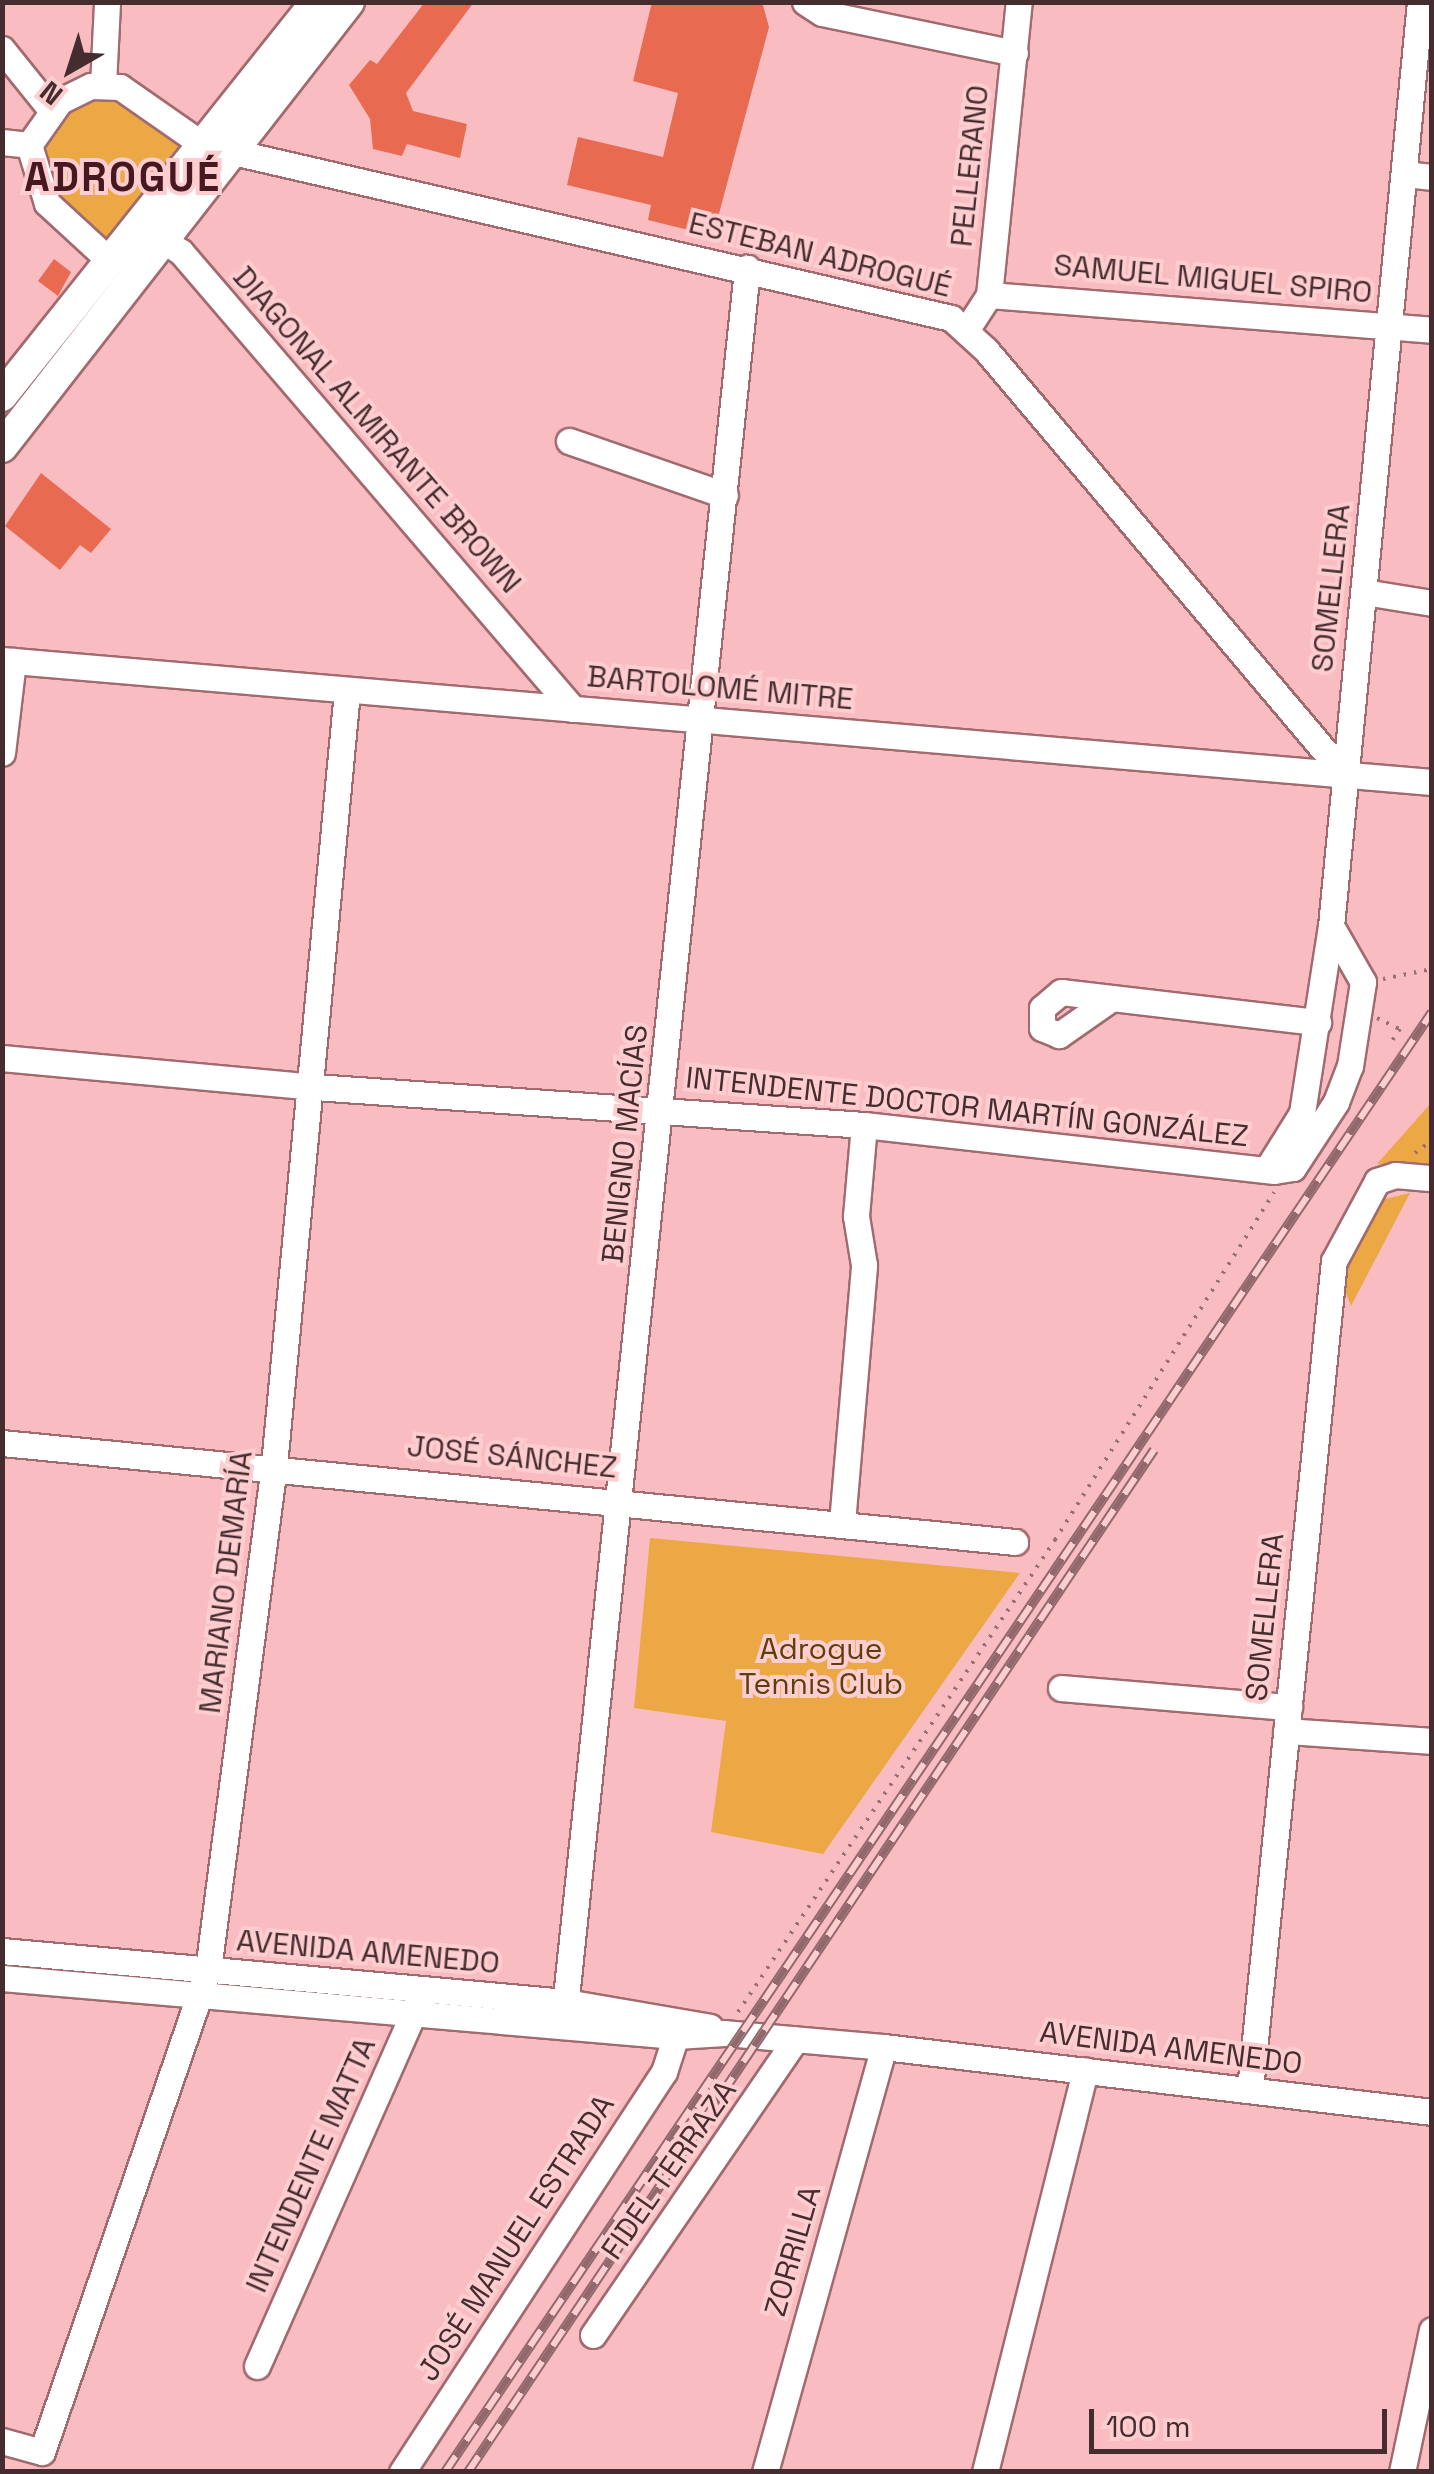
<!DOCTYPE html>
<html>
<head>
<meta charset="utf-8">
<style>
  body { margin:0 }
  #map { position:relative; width:1434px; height:2474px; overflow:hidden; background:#f9bcc1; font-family:"Space Grotesk",sans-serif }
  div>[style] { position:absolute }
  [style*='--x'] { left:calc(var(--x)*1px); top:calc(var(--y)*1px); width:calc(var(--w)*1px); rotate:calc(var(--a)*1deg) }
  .green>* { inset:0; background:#eba845 }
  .building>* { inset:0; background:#e86b51 }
  .path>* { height:4px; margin-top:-2px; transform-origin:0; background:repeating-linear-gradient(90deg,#986f72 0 2.5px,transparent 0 10.5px) }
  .roads { filter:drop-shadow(2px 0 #a16a6f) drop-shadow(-2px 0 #a16a6f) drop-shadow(0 2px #a16a6f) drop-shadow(0 -2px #a16a6f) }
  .minor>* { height:25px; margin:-12.5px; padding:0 12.5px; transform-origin:12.5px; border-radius:12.5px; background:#fff }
  .major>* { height:30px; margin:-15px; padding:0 15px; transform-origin:15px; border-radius:15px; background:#fff }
  .rail>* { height:10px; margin-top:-5px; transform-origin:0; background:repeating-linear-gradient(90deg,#fecdd0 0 19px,#91696c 0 38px); box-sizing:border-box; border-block:2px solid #91696c }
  span { translate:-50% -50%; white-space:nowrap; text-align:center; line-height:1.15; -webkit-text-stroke:8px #fecdd0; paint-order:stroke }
  .street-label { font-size:30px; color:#452d2f }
  .park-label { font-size:30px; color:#5e3f0c }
  .district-label { font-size:40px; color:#46181f; font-weight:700; letter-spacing:2.5px }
  .frame { position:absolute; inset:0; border:5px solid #452d2f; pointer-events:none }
  .north { position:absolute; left:20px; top:20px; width:100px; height:100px; -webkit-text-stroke:8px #fecdd0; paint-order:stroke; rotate:219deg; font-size:28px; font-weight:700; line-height:40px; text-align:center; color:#452d2f }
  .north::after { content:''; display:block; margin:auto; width:35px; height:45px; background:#452d2f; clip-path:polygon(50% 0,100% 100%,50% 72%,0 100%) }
  .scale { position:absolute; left:1089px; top:2409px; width:298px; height:45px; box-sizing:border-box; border:5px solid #452d2f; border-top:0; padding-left:12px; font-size:30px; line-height:35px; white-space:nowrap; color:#452d2f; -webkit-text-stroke:8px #fecdd0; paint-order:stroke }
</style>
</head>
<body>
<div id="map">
  <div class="green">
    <div style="clip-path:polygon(85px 94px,128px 95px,191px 147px,112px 244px,78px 221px,48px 184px,41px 154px,56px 114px)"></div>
    <div style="clip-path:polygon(1431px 1103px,1431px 1166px,1377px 1164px)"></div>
    <div style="clip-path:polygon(1410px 1193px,1351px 1306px,1341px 1280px,1347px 1256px,1381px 1200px)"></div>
    <div style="clip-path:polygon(650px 1538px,1020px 1573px,823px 1854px,711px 1832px,726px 1721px,634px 1708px)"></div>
  </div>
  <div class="building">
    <div style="clip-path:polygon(425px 2px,474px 2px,406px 93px,413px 111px,467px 124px,460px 158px,407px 144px,402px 156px,373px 149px,370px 119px,349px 85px,370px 60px,377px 64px)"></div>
    <div style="clip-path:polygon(652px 2px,762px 2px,769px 27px,713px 236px,648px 220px,651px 205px,567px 185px,578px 137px,663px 157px,678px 93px,633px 81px)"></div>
    <div style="clip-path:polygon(54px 259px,71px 272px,58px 296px,38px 281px)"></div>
    <div style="clip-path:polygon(41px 473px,111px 529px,91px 553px,80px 545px,60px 570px,5px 526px)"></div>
  </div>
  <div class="path">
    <div style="--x:1383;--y:979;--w:50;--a:-11.5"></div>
    <div style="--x:1377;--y:1018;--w:25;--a:26"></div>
    <div style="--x:1400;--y:1029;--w:14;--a:124"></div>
    <div style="--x:1415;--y:1153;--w:21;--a:-37"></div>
    <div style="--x:738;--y:2012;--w:569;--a:-56.11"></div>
    <div style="--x:1055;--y:1540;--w:411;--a:-57.8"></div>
  </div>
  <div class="roads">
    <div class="minor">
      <div style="--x:805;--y:2;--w:20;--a:33"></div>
      <div style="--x:822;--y:13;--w:197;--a:11.7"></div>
      <div style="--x:2;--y:49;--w:78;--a:51.2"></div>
      <div style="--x:103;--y:85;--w:83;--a:-87.2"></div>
      <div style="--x:2;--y:142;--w:27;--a:6"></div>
      <div style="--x:1404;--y:174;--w:28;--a:6"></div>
      <div style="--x:989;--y:295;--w:444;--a:4.5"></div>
      <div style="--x:967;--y:329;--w:40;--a:-57.1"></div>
      <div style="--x:989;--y:295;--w:295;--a:-84.2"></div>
      <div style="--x:569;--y:441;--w:165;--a:19.1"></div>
      <div style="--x:1364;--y:592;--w:69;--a:9.2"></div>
      <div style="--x:2;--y:660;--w:1435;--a:4.88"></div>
      <div style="--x:573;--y:709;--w:602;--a:-130.62"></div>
      <div style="--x:181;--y:252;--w:17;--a:-147"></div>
      <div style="--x:167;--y:243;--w:60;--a:162.5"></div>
      <div style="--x:110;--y:261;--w:86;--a:-137.4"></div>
      <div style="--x:47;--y:203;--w:61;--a:-107.2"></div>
      <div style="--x:29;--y:145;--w:54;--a:-54.8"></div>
      <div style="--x:60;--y:101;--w:34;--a:-26"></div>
      <div style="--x:91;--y:86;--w:29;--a:2"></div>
      <div style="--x:120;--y:87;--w:101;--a:34.9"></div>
      <div style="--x:203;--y:145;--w:768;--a:13.02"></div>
      <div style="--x:951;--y:318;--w:47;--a:42.4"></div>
      <div style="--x:986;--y:350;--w:555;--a:49.82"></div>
      <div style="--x:2;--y:753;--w:93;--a:-83.2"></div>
      <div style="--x:1112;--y:998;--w:65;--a:145.1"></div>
      <div style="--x:1059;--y:1035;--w:18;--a:-158"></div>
      <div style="--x:1042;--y:1028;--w:20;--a:-90"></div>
      <div style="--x:1042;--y:1008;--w:25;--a:-40"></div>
      <div style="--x:1061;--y:992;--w:259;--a:6.7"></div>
      <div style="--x:2;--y:1058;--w:313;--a:5.3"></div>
      <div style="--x:314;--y:1087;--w:551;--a:3.95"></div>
      <div style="--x:864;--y:1125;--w:413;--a:6.4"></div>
      <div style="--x:1274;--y:1171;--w:19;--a:-9"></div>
      <div style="--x:1293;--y:1168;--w:79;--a:-56.9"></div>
      <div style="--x:1336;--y:1102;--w:39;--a:-69"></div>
      <div style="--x:1350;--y:1066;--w:85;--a:-81.2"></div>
      <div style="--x:1363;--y:982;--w:64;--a:-119.7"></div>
      <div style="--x:1267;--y:1169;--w:66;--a:-58"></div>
      <div style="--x:1302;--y:1113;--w:189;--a:-81.2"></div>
      <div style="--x:1331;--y:926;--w:928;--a:-84.5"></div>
      <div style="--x:2;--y:1443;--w:1018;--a:5.58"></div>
      <div style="--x:842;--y:1523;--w:259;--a:-85.1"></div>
      <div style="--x:864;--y:1265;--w:50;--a:-99.3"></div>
      <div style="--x:856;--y:1216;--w:91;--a:-85"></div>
      <div style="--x:1061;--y:1688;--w:229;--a:4.8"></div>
      <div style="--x:1286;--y:1731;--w:146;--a:3.9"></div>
      <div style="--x:2;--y:1951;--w:566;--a:5.17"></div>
      <div style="--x:566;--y:2002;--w:146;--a:9.8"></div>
      <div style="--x:2;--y:1978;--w:676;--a:4.92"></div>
      <div style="--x:676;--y:2036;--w:48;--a:-3.6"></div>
      <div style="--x:724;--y:2033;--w:161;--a:5"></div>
      <div style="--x:884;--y:2047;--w:552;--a:6.76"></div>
      <div style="--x:563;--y:2026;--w:1768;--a:-84.02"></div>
      <div style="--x:1250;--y:2089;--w:832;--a:-84.21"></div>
      <div style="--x:1334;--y:1261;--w:91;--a:-61.7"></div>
      <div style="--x:1377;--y:1181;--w:19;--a:-18"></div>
      <div style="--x:1395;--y:1175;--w:37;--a:5"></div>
      <div style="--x:593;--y:2335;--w:358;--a:-55.6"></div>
      <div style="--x:257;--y:2366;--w:402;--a:-66.1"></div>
      <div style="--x:2;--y:2441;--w:41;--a:15.4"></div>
      <div style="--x:42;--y:2452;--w:510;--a:-71"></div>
      <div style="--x:208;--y:1970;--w:509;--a:-82.55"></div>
      <div style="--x:274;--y:1465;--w:776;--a:-84.61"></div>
      <div style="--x:402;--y:2472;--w:478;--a:-56.8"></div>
      <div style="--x:664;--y:2072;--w:38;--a:-72"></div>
      <div style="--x:765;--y:2472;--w:441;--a:-74.4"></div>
      <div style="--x:985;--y:2472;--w:414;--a:-76"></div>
      <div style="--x:1402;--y:2472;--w:145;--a:-78.1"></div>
    </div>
    <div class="major">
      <div style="--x:2;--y:396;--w:504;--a:-51.45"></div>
      <div style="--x:2;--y:447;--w:564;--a:-52.05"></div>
    </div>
  </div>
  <div class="rail">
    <div style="--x:445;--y:2472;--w:1762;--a:-55.94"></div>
    <div style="--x:468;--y:2472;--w:1231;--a:-56.13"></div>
  </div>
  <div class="street-label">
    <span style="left:970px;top:166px;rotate:-84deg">PELLERANO</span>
    <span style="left:820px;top:255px;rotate:14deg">ESTEBAN ADROGUÉ</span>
    <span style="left:1213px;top:279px;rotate:5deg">SAMUEL MIGUEL SPIRO</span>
    <span style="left:377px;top:430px;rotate:49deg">DIAGONAL ALMIRANTE BROWN</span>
    <span style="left:1331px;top:588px;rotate:-84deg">SOMELLERA</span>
    <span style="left:720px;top:688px;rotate:5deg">BARTOLOMÉ MITRE</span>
    <span style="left:967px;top:1107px;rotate:6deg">INTENDENTE DOCTOR MARTÍN GONZÁLEZ</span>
    <span style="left:625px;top:1144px;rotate:-84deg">BENIGNO MACÍAS</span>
    <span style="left:512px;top:1457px;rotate:6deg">JOSÉ SÁNCHEZ</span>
    <span style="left:226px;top:1582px;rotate:-83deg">MARIANO DEMARÍA</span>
    <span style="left:1265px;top:1617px;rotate:-84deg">SOMELLERA</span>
    <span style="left:368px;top:1952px;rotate:5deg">AVENIDA AMENEDO</span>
    <span style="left:1171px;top:2048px;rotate:7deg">AVENIDA AMENEDO</span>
    <span style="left:311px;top:2165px;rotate:-66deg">INTENDENTE MATTA</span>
    <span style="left:669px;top:2170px;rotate:-55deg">FIDEL TERRAZA</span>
    <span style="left:516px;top:2238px;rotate:-57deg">JOSÉ MANUEL ESTRADA</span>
    <span style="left:793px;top:2251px;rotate:-74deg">ZORRILLA</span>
  </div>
  <div class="park-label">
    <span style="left:821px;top:1666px">Adrogue<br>Tennis Club</span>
  </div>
  <div class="district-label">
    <span style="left:123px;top:178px">ADROGUÉ</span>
  </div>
  <div class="frame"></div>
  <div class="north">N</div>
  <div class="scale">100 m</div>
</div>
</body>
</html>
